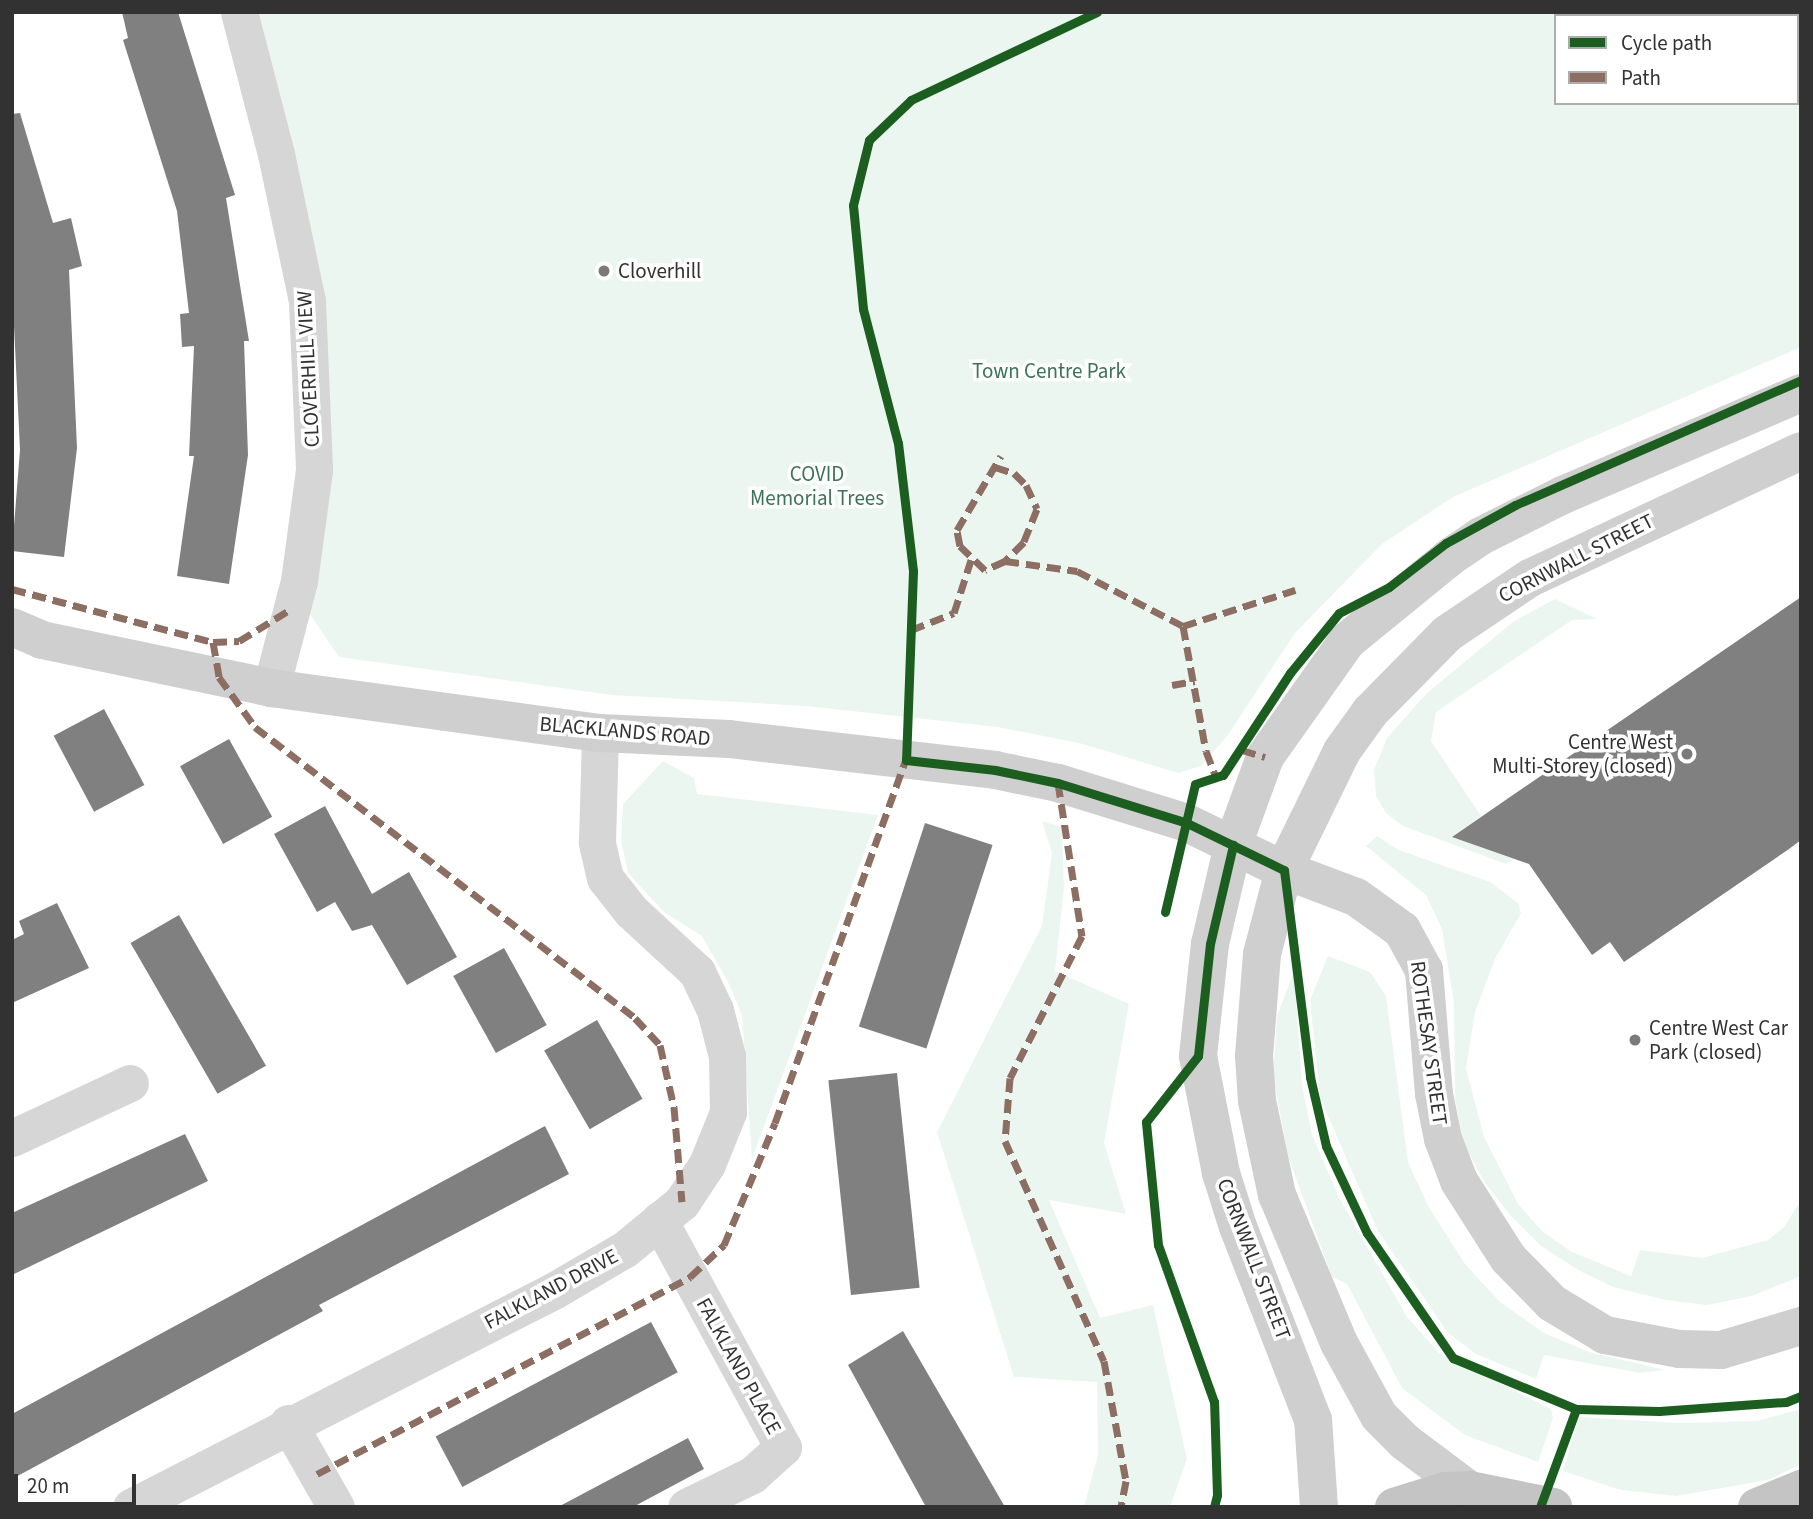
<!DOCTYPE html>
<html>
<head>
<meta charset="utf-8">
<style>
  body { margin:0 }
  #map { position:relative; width:1813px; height:1519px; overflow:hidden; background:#fff; font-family:"Source Sans 3",sans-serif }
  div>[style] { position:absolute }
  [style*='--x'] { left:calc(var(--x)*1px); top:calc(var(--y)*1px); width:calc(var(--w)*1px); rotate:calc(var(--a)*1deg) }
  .green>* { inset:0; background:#ecf6f1 }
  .building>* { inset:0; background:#808080; transform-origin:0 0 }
  .street>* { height:37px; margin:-18.5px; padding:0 18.5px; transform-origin:18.5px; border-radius:18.5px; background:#d6d6d6 }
  .secondary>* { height:38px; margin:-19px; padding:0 19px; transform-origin:19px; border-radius:19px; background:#cfcfcf }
  .highway>* { height:38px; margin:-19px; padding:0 19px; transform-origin:19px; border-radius:19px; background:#c4c4c4 }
  .quiet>* { height:7px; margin-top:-3.5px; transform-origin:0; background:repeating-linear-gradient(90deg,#8d6e63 0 14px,transparent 0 21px) }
  .cycleway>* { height:9px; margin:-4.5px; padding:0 4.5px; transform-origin:4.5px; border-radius:4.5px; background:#1b5e20 }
  .dots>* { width:19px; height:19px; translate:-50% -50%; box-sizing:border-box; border:4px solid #fff; border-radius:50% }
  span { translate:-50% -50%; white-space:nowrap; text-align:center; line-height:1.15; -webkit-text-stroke:7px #fff; paint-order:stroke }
  .poi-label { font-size:21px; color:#323232 }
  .left { translate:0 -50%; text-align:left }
  .right { translate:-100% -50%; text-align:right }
  .street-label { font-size:21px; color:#323232 }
  .park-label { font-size:21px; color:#3b735b }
  .frame { position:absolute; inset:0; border:14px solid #323232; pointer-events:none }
  .legend { position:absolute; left:1554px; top:14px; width:245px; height:91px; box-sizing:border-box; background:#fff; border:2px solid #adadad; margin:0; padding:9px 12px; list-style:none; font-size:21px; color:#323232 }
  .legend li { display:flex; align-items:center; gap:14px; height:35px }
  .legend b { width:35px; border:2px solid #adadad }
  .scale { position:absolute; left:14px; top:1474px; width:122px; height:32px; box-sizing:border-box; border:4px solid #323232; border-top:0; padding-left:9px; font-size:21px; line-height:24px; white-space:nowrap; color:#323232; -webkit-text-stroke:5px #fff; paint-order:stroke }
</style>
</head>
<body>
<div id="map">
  <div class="green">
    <div style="clip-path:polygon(evenodd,254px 12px,1801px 12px,1801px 347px,1453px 497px,1382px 544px,1295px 633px,1228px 735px,1201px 766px,1178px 773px,1083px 744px,998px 727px,806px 706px,612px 695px,339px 657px,309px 613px,324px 476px,254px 12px,1556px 16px,1797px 16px,1797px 103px,1556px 103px,1556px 16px)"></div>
    <div style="clip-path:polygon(1555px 599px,1597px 619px,1572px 620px,1436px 712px,1431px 741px,1481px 816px,1452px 837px,1514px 859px,1506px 864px,1403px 826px,1386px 813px,1376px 796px,1374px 770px,1387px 738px,1426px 694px,1514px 621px)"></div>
    <div style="clip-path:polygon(663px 761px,694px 778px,697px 794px,878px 815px,752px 1159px,742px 1015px,728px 982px,702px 936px,664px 912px,628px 873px,621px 840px,623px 804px)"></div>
    <div style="clip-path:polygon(1042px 821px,1062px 827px,1064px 888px,1055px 971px,1129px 1004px,1104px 1143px,1126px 1214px,1049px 1200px,1100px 1318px,1153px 1305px,1187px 1459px,1170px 1507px,1084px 1507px,1098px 1455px,1097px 1382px,1014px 1377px,937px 1132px,1042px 926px,1052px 853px)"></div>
    <div style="clip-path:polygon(1377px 836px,1399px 850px,1490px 882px,1518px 903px,1521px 913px,1495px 959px,1475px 1012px,1466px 1068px,1484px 1137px,1518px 1204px,1543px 1232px,1572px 1252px,1631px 1276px,1640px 1250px,1702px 1258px,1768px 1240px,1784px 1227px,1801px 1200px,1801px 1276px,1752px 1296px,1707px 1305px,1666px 1300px,1613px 1287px,1580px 1271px,1541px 1246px,1510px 1215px,1485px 1183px,1463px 1142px,1455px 1098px,1454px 1003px,1442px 929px,1426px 895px,1366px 846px)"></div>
    <div style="clip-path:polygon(1328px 956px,1370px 972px,1386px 996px,1408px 1162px,1428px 1206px,1465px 1264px,1500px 1302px,1544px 1333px,1589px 1352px,1665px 1370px,1640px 1373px,1544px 1355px,1536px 1379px,1476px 1354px,1448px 1333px,1378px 1231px,1320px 1098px,1310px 1000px)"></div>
    <div style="clip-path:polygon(1294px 971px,1302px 1085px,1312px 1135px,1339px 1197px,1407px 1317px,1439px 1353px,1551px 1409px,1553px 1418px,1538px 1462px,1465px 1435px,1402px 1388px,1347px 1284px,1332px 1277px,1288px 1156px,1273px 1076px,1277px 1016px)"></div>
    <div style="clip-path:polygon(1801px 1409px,1801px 1464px,1768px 1480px,1676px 1496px,1621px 1490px,1563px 1471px,1579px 1417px,1680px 1423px,1757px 1421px)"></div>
  </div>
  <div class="building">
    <div style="clip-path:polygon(122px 12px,178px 12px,235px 195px,226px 198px,249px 341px,244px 341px,248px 455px,229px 584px,177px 576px,194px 456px,189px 456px,194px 346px,182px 347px,180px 314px,189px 313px,177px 211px,123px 40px,128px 38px)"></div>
    <div style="clip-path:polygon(20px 113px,53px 223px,71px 218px,82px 266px,69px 270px,77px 448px,64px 557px,12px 551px,20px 450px,12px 285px,12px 114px)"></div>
    <div style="clip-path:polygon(1801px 597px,1801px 840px,1789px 849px,1624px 962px,1610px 942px,1592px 955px,1529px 864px,1452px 837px)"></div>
    <div style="left:104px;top:709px;width:86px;height:57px;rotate:62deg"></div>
    <div style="left:229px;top:739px;width:89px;height:56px;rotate:61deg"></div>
    <div style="clip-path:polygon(325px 806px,372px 894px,409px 872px,457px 957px,407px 985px,372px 925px,352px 931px,335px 902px,317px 912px,274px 834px)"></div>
    <div style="left:925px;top:823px;width:71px;height:214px;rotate:18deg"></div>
    <div style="clip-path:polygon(57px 903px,89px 968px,12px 1003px,12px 940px,24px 934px,19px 921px)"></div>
    <div style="left:179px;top:915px;width:174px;height:56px;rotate:60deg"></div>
    <div style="left:504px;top:948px;width:88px;height:58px;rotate:61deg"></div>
    <div style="left:597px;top:1020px;width:91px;height:61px;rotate:60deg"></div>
    <div style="left:897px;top:1073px;width:216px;height:69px;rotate:84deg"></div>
    <div style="clip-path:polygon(545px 1126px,569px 1174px,319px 1305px,323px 1311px,12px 1479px,12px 1414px)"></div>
    <div style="clip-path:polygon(185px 1134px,208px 1181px,12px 1275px,12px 1213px)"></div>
    <div style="left:651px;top:1322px;width:57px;height:244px;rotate:62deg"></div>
    <div style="clip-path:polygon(903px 1331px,1005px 1507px,926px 1507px,848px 1365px)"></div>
    <div style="clip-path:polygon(688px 1438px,704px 1469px,633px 1507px,558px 1507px)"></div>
  </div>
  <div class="street">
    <div style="--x:239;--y:12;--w:147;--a:75.4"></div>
    <div style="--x:276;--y:154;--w:150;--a:78.1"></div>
    <div style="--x:307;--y:301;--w:169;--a:87.6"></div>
    <div style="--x:314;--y:470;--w:112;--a:97.7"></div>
    <div style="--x:299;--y:581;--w:111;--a:104.7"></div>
    <div style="--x:12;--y:1138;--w:130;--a:-25"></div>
    <div style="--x:659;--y:1220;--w:259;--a:61.4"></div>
    <div style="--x:783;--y:1447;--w:42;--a:137.9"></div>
    <div style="--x:752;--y:1475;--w:73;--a:154.1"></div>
    <div style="--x:288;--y:1423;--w:97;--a:60.3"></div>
    <div style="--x:131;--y:1507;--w:476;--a:-27.1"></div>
    <div style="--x:555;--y:1290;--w:81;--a:-30.4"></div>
    <div style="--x:625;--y:1249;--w:74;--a:-39.5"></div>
    <div style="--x:682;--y:1202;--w:45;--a:-56.7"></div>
    <div style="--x:707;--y:1164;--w:56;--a:-68"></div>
    <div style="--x:728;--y:1112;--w:56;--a:-91"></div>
    <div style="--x:727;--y:1056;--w:48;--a:-104.6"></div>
    <div style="--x:715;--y:1010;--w:42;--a:-115.3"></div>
    <div style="--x:697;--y:972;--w:90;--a:-137.3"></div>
    <div style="--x:631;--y:911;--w:42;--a:-128.2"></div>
    <div style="--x:605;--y:878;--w:37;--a:-103"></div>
    <div style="--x:597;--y:842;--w:109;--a:-88.4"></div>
  </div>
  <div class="secondary">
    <div style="--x:12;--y:627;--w:33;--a:23"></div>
    <div style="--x:42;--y:640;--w:234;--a:11.8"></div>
    <div style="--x:271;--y:688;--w:332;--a:7.8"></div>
    <div style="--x:600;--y:733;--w:129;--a:2.7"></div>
    <div style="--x:729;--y:739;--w:268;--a:6.6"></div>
    <div style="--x:995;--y:770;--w:64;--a:11.7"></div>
    <div style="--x:1058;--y:783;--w:135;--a:17.2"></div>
    <div style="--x:1187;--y:823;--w:108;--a:25.9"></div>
    <div style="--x:1284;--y:870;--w:77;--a:20.6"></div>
    <div style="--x:1356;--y:897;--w:57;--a:35.7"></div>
    <div style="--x:1402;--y:930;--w:46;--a:61.2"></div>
    <div style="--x:1424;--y:970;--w:124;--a:85.4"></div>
    <div style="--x:1434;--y:1094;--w:46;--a:78.7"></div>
    <div style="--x:1443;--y:1139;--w:45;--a:69.1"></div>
    <div style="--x:1459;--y:1181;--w:91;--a:57.5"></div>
    <div style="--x:1508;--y:1258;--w:63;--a:45.6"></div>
    <div style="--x:1552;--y:1303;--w:62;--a:31.1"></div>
    <div style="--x:1605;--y:1335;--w:75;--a:10.7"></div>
    <div style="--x:1679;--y:1349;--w:42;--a:1.4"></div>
    <div style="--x:1721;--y:1350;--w:84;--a:-16.7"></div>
    <div style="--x:1469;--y:1490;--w:80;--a:-143.1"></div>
    <div style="--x:1405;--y:1442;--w:37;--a:-135"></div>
    <div style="--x:1379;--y:1416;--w:83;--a:-118.7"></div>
    <div style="--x:1339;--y:1343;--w:160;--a:-112.7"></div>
    <div style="--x:1277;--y:1195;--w:96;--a:-102"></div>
    <div style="--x:1257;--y:1101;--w:45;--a:-93.8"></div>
    <div style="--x:1254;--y:1056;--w:102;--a:-85.5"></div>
    <div style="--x:1262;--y:954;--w:87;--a:-75.3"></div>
    <div style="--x:1284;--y:870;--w:132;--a:-64"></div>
    <div style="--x:1342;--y:751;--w:48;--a:-54.3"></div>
    <div style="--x:1370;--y:712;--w:111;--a:-45.4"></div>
    <div style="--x:1448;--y:633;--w:99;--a:-33.9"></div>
    <div style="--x:1530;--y:578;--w:299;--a:-25.1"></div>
    <div style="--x:1319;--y:1507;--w:87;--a:-93.9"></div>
    <div style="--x:1313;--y:1420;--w:207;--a:-111.2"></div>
    <div style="--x:1238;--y:1227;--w:57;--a:-107.5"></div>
    <div style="--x:1221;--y:1173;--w:119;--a:-101.1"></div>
    <div style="--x:1198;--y:1056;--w:113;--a:-83.9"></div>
    <div style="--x:1210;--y:944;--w:102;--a:-76.9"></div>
    <div style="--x:1233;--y:845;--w:94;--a:-70"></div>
    <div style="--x:1265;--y:757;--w:142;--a:-54.7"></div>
    <div style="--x:1347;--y:641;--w:133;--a:-39.2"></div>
    <div style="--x:1450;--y:557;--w:37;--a:-34"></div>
    <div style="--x:1481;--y:536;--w:92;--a:-26.6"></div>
    <div style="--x:1563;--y:495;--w:259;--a:-23.2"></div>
  </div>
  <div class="highway">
    <div style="--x:1394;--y:1507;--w:53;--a:-17.4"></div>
    <div style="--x:1445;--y:1491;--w:24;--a:-2"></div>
    <div style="--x:1469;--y:1490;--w:86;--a:11.4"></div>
    <div style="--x:1757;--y:1507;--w:48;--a:-22.2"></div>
  </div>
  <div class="quiet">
    <div style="--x:995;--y:467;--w:20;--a:18"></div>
    <div style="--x:1014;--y:473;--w:17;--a:45"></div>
    <div style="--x:1026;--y:485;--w:26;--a:65"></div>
    <div style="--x:1037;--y:509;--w:35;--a:112"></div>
    <div style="--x:1024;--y:542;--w:27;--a:135"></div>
    <div style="--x:1005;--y:561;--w:22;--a:156"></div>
    <div style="--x:985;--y:570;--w:35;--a:-136"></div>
    <div style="--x:960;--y:546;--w:16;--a:-101"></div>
    <div style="--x:957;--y:530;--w:86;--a:-59.3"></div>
    <div style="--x:1005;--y:561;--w:73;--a:7.9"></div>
    <div style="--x:1077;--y:571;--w:119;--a:27.4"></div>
    <div style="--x:1183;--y:626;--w:118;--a:-17.8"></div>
    <div style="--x:12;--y:589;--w:208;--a:14.8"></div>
    <div style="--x:213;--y:642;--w:36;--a:80"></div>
    <div style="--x:219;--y:677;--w:62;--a:54.2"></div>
    <div style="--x:255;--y:727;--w:479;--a:37.4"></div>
    <div style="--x:635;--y:1018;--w:37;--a:47"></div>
    <div style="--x:660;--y:1045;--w:64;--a:77.3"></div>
    <div style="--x:674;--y:1107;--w:95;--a:85.2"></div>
    <div style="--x:1183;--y:626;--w:127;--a:79.6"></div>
    <div style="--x:1206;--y:751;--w:28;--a:69"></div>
    <div style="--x:911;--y:630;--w:46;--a:-21.6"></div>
    <div style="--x:954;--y:613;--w:56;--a:-72.2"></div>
    <div style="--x:213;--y:642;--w:26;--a:-2"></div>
    <div style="--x:239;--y:641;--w:61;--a:-31.6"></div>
    <div style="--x:1172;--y:685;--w:23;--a:-10"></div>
    <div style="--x:1242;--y:750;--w:24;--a:17"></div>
    <div style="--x:1058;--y:783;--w:155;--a:81.1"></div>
    <div style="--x:1082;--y:936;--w:159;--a:116.9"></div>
    <div style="--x:1010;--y:1078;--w:63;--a:94.5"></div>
    <div style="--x:1005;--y:1141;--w:241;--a:65.8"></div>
    <div style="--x:1104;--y:1361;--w:122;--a:79.6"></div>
    <div style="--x:1126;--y:1481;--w:26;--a:101"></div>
    <div style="--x:317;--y:1474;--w:422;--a:-27.8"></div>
    <div style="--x:690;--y:1277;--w:47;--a:-43.3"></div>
    <div style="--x:724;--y:1245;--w:132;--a:-67.3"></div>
    <div style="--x:775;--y:1123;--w:386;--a:-70.2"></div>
  </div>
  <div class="cycleway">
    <div style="--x:1097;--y:12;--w:206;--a:154.7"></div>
    <div style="--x:911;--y:100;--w:58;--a:136.4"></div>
    <div style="--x:869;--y:140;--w:67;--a:103.8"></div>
    <div style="--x:853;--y:205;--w:104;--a:84.5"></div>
    <div style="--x:863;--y:309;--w:138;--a:75.4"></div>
    <div style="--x:898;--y:443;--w:129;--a:83.3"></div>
    <div style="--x:913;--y:571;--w:189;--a:92.1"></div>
    <div style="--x:906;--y:760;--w:90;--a:6.4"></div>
    <div style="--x:995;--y:770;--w:64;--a:11.7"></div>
    <div style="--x:1058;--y:783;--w:135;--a:17.2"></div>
    <div style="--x:1187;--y:823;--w:108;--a:25.9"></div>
    <div style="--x:1284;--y:870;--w:209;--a:82.8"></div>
    <div style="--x:1310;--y:1077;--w:71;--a:76.9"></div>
    <div style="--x:1326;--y:1146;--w:96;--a:64.8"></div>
    <div style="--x:1367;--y:1233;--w:152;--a:55.5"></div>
    <div style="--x:1453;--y:1358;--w:133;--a:22.5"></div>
    <div style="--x:1576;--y:1409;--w:83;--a:1.4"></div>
    <div style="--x:1659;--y:1411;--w:127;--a:-4.1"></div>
    <div style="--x:1786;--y:1402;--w:16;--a:-22"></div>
    <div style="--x:1165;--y:912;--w:131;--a:-76.8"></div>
    <div style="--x:1195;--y:784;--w:29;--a:-18"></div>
    <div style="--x:1223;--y:775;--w:122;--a:-56.7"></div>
    <div style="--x:1290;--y:673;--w:77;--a:-50.8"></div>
    <div style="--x:1339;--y:613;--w:56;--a:-27.5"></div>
    <div style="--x:1389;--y:587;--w:72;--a:-37.7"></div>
    <div style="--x:1446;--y:543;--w:79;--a:-28.8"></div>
    <div style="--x:1515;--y:505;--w:312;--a:-23.6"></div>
    <div style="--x:1214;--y:1507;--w:12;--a:-76"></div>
    <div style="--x:1217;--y:1495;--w:93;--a:-91.8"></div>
    <div style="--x:1214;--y:1402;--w:167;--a:-109.6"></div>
    <div style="--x:1158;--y:1245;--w:124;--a:-95.6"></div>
    <div style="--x:1146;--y:1122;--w:84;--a:-51.8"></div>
    <div style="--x:1198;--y:1056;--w:113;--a:-83.9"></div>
    <div style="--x:1210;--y:944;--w:102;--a:-76.9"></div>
    <div style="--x:1540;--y:1507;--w:104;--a:-69.8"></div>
  </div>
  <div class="dots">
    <div style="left:604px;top:271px;background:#7a7a7a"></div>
    <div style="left:1687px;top:754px;background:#7a7a7a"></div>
    <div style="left:1635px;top:1040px;background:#7a7a7a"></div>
  </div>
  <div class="poi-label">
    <span class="left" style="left:618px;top:271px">Cloverhill</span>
    <span class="right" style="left:1673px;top:754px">Centre West<br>Multi-Storey (closed)</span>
    <span class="left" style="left:1649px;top:1040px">Centre West Car<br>Park (closed)</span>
  </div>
  <div class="street-label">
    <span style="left:308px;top:369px;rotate:-93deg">CLOVERHILL VIEW</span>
    <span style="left:1576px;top:558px;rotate:-27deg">CORNWALL STREET</span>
    <span style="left:625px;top:731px;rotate:5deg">BLACKLANDS ROAD</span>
    <span style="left:1429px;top:1043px;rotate:82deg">ROTHESAY STREET</span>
    <span style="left:1254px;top:1259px;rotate:69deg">CORNWALL STREET</span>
    <span style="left:551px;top:1289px;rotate:-28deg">FALKLAND DRIVE</span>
    <span style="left:739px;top:1366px;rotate:61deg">FALKLAND PLACE</span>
  </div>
  <div class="park-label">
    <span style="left:1049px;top:371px">Town Centre Park</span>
    <span style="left:817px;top:486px">COVID<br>Memorial Trees</span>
  </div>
  <div class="frame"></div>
  <ul class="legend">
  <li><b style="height:9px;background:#1b5e20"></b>Cycle path</li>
  <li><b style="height:9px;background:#8d6e63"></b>Path</li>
  </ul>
  <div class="scale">20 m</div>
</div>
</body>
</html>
